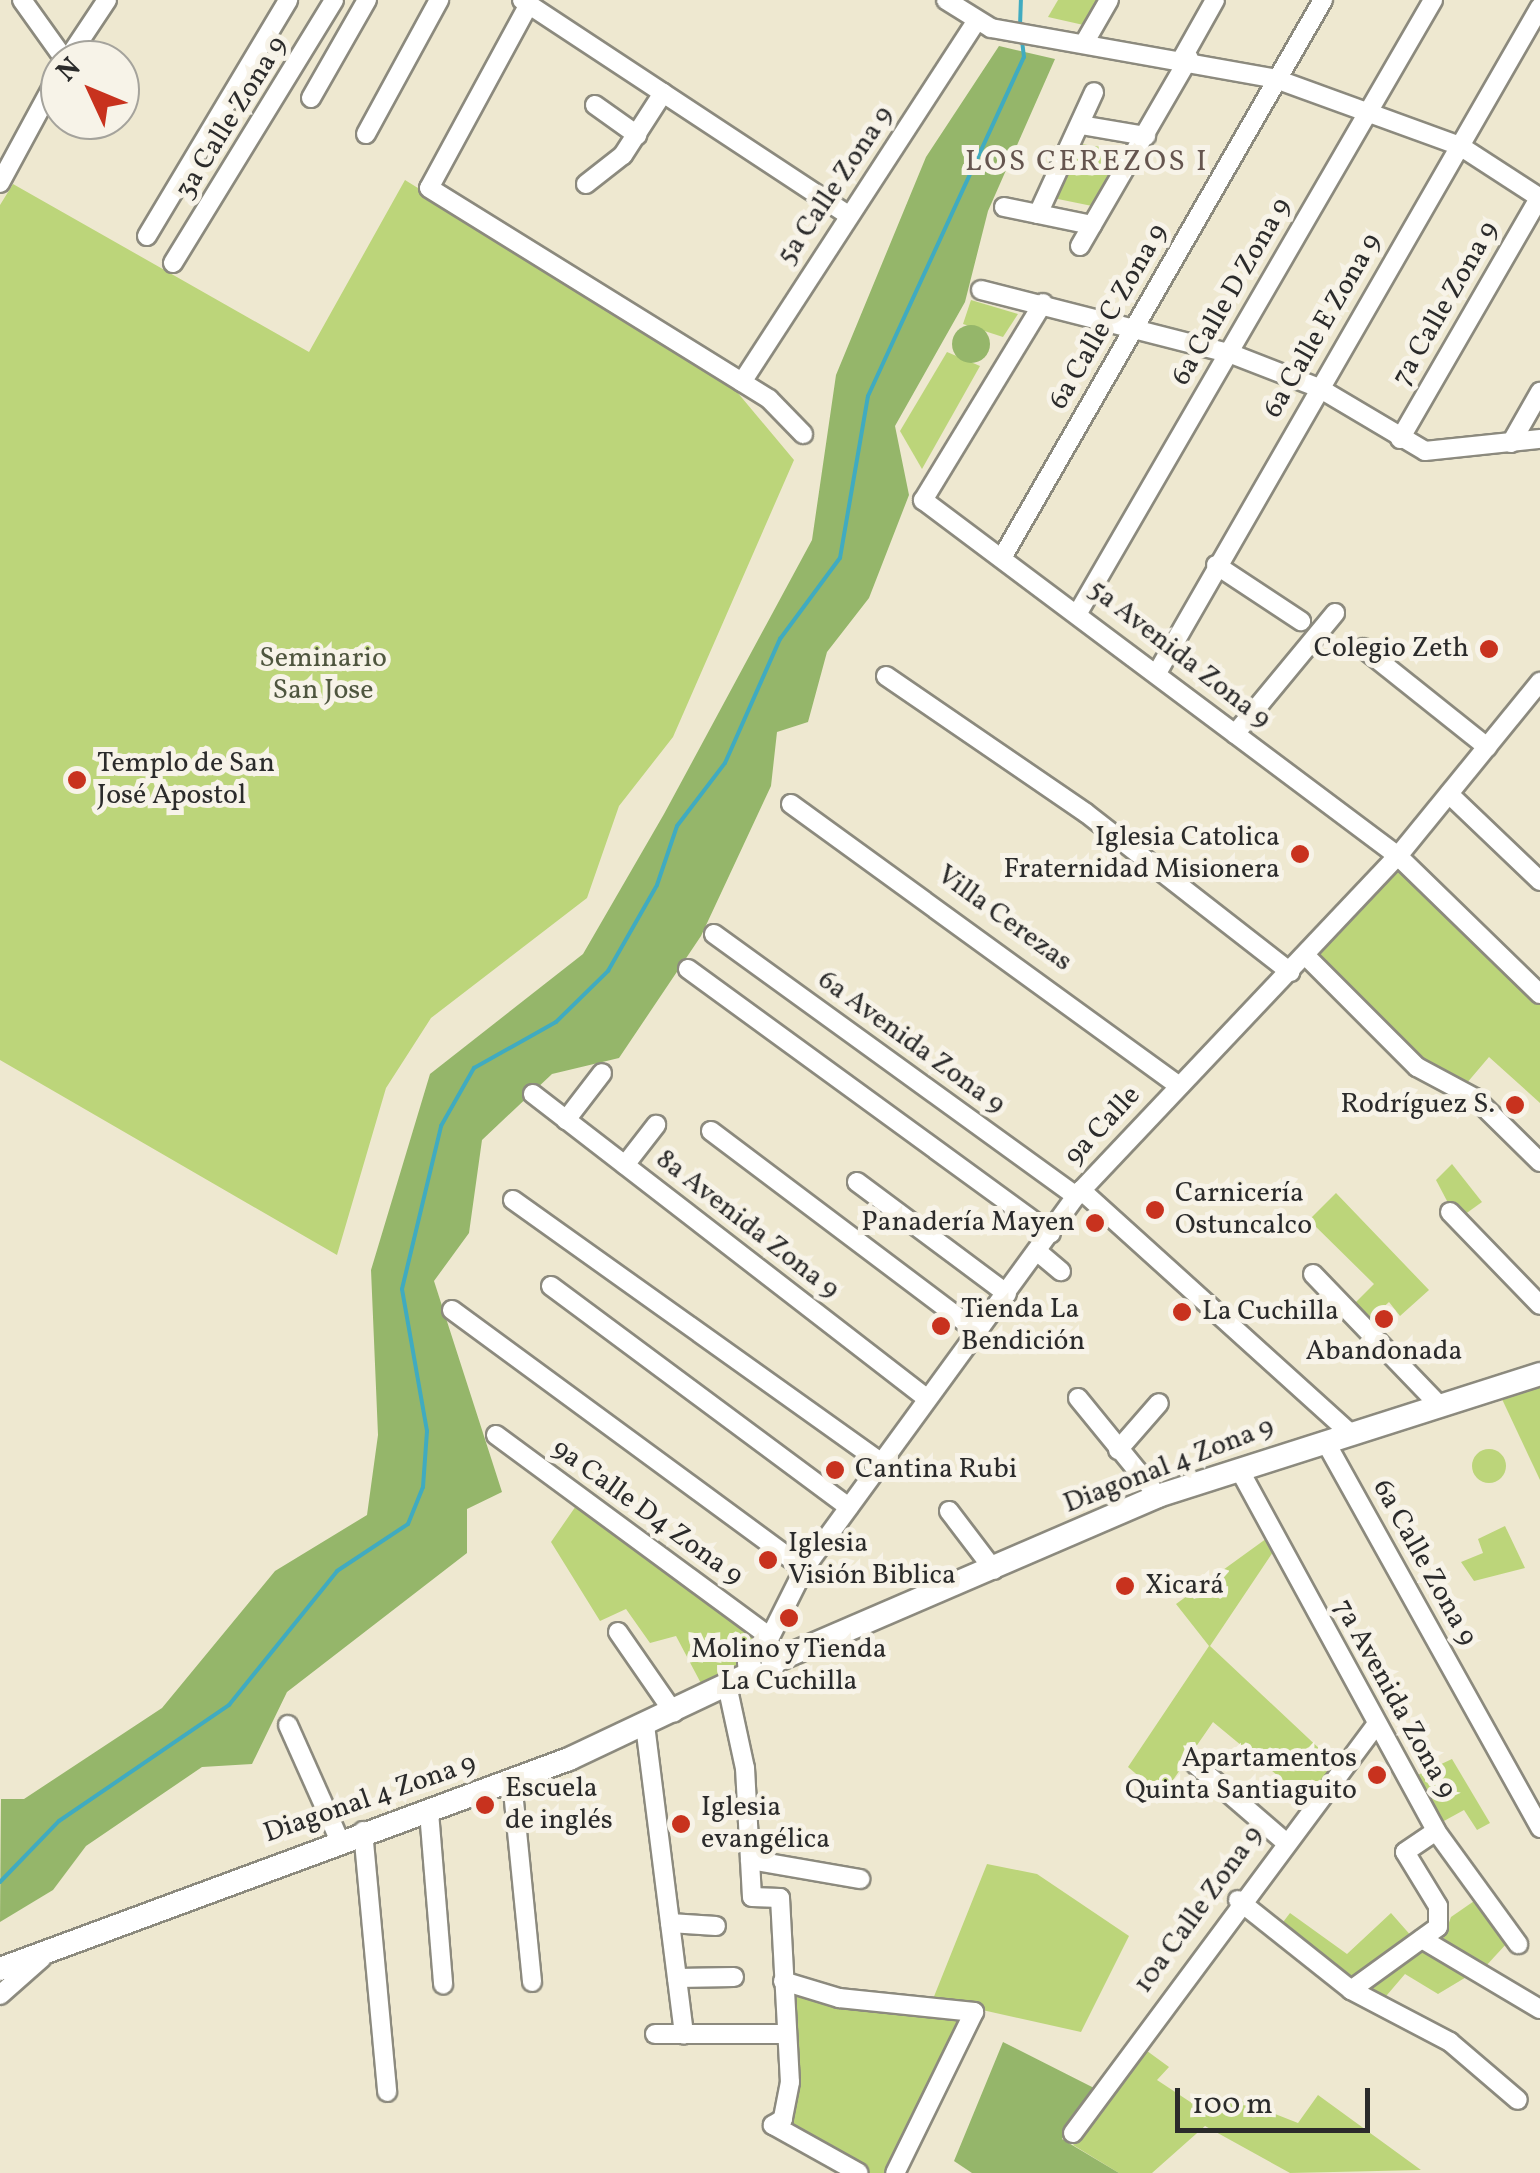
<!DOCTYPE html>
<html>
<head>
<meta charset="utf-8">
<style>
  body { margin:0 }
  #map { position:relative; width:1540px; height:2173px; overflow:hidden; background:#eee8d0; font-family:Vollkorn,serif }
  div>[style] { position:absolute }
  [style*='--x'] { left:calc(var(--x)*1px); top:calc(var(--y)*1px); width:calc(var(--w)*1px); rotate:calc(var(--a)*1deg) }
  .green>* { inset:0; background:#bcd57a }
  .round { border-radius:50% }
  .forest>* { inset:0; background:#95b66a }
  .stream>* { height:4px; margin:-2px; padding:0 2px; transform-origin:2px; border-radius:2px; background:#40abc0 }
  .roads { filter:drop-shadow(2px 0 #8c8a7e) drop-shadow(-2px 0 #8c8a7e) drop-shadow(0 2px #8c8a7e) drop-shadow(0 -2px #8c8a7e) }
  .minor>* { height:18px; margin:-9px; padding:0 9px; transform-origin:9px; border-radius:9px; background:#fff }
  .major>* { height:22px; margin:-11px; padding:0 11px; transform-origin:11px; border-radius:11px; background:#fff }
  .major>.ring { margin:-11px; padding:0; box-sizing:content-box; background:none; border:22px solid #fff; border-radius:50% }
  .dots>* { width:28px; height:28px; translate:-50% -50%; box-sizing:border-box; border:5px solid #f7f3e8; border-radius:50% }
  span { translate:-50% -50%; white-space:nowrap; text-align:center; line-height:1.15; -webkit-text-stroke:10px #f7f3e8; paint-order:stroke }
  .street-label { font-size:28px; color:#2b2b2b }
  .poi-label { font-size:28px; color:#2b2b2b }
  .right { translate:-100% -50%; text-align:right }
  .left { translate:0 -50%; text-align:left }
  .park-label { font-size:28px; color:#4f563f }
  .neighbourhood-label { font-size:30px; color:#65554f; letter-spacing:2.5px }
  .north { position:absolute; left:40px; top:40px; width:100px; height:100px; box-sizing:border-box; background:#f7f3e8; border:2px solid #a5a39c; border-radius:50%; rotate:314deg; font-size:28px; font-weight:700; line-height:40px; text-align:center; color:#2b2b2b }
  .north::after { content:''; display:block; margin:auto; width:35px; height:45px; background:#c8321e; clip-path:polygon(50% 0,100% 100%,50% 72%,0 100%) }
  .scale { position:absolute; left:1175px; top:2088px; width:195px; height:45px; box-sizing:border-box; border:5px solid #2b2b2b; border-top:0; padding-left:12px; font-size:30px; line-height:35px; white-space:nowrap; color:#2b2b2b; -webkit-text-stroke:8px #f7f3e8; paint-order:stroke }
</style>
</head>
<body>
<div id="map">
  <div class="green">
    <div style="clip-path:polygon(1058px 0,1103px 0,1088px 26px,1048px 17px)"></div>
    <div style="clip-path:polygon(1081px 144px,1128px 151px,1097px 207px,1053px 198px)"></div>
    <div style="clip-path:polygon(405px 180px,727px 380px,794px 460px,673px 737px,619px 806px,587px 898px,431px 1018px,386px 1088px,337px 1255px,0 1060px,0 205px,13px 184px,309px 352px)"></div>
    <div style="clip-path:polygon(971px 300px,1018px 314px,1003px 337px,963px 324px)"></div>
    <div style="clip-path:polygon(947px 352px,980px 366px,922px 469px,900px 431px)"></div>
    <div style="clip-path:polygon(1398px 862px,1540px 999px,1540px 1103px,1489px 1057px,1466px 1084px,1422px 1067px,1314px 957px)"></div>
    <div style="clip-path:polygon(1452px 1164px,1482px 1202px,1457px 1220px,1436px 1180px)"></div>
    <div style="clip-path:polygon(1336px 1193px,1429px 1290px,1400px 1316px,1389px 1302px,1363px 1326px,1348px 1310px,1374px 1284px,1309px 1220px)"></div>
    <div style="clip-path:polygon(1540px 1384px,1540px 1480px,1501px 1397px)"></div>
    <div class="round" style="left:1472px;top:1449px;width:34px;height:34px"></div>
    <div style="clip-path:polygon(578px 1503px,755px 1634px,740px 1670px,704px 1689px,676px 1636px,650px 1643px,626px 1609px,600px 1621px,551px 1542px)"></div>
    <div style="clip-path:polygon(1505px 1526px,1525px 1568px,1474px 1581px,1461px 1562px,1483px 1553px,1478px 1539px)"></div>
    <div style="clip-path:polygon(1274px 1533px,1279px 1543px,1210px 1646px,1340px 1768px,1312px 1804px,1213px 1722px,1162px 1796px,1128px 1767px,1209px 1646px,1176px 1604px)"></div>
    <div style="clip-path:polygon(1452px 1759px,1490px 1823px,1477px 1830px,1464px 1810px,1433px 1827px,1407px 1780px)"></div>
    <div style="clip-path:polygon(987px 1864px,1037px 1874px,1129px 1936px,1081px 2032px,933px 1999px)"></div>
    <div style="clip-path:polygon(1477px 1899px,1508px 1942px,1485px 1967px,1442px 1942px,1451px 1917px)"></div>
    <div style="clip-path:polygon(1290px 1913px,1347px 1954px,1391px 1913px,1413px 1938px,1350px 1987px,1277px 1930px)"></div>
    <div style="clip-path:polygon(1420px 1943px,1473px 1973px,1438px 1994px,1405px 1974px,1381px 2002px,1355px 1989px)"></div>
    <div style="clip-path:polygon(788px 1987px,953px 2015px,964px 2025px,893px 2173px,868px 2173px,783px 2125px)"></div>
    <div style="clip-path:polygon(1143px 2048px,1169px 2067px,1157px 2080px,1213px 2117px,1234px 2098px,1298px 2123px,1318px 2095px,1421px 2170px,1290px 2173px,1205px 2126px,1152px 2173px,1119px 2173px,1073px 2145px)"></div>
  </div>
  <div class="forest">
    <div style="clip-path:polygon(999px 46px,1055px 59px,988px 211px,965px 302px,895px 426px,909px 495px,869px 598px,827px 652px,808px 722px,777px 732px,771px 786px,701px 936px,619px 1058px,552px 1074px,482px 1140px,469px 1233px,434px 1281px,502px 1492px,467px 1509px,467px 1553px,287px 1692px,252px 1764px,202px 1767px,86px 1846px,53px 1890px,0 1922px,1px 1799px,24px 1799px,162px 1708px,275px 1571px,367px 1515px,378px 1435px,371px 1270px,430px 1074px,583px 954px,664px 814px,812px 540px,836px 375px,926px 157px)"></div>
    <div class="round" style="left:952px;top:325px;width:38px;height:38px"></div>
    <div style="clip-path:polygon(1003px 2042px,1096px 2089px,1062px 2139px,1119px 2173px,972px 2173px,954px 2161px)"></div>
  </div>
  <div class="stream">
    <div style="--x:1020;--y:26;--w:26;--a:-88"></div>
    <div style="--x:0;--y:1882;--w:85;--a:-46"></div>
    <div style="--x:59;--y:1821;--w:206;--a:-34.3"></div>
    <div style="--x:229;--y:1705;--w:172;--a:-51.1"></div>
    <div style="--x:337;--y:1571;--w:85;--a:-33.5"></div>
    <div style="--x:408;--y:1524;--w:40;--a:-68"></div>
    <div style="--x:423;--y:1487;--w:56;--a:-85.9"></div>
    <div style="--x:427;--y:1431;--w:144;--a:-100"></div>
    <div style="--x:402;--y:1289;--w:168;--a:-76.5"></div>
    <div style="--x:441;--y:1126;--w:67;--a:-60.4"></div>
    <div style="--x:474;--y:1068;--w:94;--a:-29.3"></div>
    <div style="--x:556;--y:1022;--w:73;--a:-44.4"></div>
    <div style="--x:608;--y:971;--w:99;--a:-60.3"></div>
    <div style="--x:657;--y:885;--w:62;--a:-71.3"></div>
    <div style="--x:677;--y:826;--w:79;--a:-52.7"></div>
    <div style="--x:725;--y:763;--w:136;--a:-66.1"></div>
    <div style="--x:780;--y:639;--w:101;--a:-53.5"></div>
    <div style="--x:840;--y:558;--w:164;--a:-80.2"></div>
    <div style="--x:868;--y:396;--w:373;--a:-65.3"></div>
    <div style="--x:1024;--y:57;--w:16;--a:-97"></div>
  </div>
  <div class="roads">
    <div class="minor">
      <div style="--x:22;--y:0;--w:74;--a:54.4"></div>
      <div style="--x:522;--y:0;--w:387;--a:33.4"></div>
      <div style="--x:946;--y:0;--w:53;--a:31.9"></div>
      <div style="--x:991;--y:28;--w:290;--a:10.1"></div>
      <div style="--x:1276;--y:79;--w:196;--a:20"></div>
      <div style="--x:1460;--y:146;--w:95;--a:33"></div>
      <div style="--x:529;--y:4;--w:209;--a:118.5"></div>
      <div style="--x:429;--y:188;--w:400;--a:31.8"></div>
      <div style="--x:769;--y:399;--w:49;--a:45.8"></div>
      <div style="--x:1086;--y:40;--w:46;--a:-60.1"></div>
      <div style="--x:1183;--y:57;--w:65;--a:-60.7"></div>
      <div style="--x:67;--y:60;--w:72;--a:-56.3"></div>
      <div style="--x:311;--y:98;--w:113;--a:-60.3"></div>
      <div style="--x:595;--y:105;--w:52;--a:35.5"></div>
      <div style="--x:1081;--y:125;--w:66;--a:9.6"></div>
      <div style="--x:366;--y:134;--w:153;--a:-61.4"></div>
      <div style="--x:0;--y:183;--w:126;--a:-61.6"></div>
      <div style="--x:586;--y:184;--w:47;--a:-38.1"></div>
      <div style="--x:623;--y:155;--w:74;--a:-57.2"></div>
      <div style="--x:1004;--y:207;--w:90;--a:11.6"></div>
      <div style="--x:1038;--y:214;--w:134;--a:-65.3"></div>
      <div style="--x:147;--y:236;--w:275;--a:-59.1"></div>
      <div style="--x:1080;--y:246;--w:217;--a:-59.9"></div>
      <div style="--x:173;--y:263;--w:308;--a:-58.5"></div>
      <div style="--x:981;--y:290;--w:256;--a:14.3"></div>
      <div style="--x:1229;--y:353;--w:97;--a:21.3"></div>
      <div style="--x:1319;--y:388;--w:123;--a:30.7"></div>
      <div style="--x:1425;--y:451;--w:116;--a:-6"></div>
      <div style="--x:1043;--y:303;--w:231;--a:121.3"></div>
      <div style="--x:923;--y:500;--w:594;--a:36.85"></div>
      <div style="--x:1398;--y:856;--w:198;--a:44.2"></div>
      <div style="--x:742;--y:382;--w:430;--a:-57"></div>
      <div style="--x:1400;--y:439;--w:280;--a:-60"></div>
      <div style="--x:1511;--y:443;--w:59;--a:-60.4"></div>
      <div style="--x:1003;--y:556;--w:642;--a:-60.08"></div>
      <div style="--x:1216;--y:565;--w:102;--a:33.4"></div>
      <div style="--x:1079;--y:611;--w:706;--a:-59.91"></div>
      <div style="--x:1363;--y:648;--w:159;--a:38.6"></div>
      <div style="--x:1157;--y:673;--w:768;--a:-60.1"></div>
      <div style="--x:886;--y:676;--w:242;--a:34.4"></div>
      <div style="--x:1086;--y:813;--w:259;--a:37.9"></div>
      <div style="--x:1235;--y:734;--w:157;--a:-50.4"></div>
      <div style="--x:1449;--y:794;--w:126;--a:43.7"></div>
      <div style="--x:791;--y:804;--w:480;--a:36"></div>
      <div style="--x:714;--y:934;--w:447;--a:35.9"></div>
      <div style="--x:1306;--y:956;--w:157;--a:45"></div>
      <div style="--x:1417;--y:1067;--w:66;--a:28.1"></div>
      <div style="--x:1475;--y:1098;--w:91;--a:44.6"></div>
      <div style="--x:688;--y:969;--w:449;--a:36.1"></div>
      <div style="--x:533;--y:1094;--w:498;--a:37.7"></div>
      <div style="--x:566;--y:1120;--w:59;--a:-52.5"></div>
      <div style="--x:711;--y:1131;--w:334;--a:37"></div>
      <div style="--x:625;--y:1165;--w:51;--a:-52.2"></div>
      <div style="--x:857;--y:1182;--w:187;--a:36.7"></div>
      <div style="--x:1081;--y:1190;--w:363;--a:42.1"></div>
      <div style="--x:513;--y:1200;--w:451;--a:35.5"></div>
      <div style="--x:1450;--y:1212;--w:129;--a:45.9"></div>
      <div style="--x:1038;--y:1252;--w:30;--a:40"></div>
      <div style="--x:1313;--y:1274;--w:180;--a:46.1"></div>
      <div style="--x:551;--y:1286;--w:371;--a:36.6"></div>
      <div style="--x:452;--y:1310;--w:437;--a:36.3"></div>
      <div style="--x:1078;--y:1398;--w:127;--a:50.8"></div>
      <div style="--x:496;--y:1435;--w:335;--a:36.4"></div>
      <div style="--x:1325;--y:1441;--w:443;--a:60.9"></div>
      <div style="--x:1118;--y:1450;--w:62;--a:-48.9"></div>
      <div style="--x:1239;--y:1469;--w:412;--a:61.4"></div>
      <div style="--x:1436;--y:1831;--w:140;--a:54"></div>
      <div style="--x:949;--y:1511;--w:74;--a:52.7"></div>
      <div style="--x:618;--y:1632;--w:98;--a:55.3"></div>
      <div style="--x:763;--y:1651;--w:92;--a:-63.4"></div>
      <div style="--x:804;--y:1569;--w:462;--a:-53.9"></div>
      <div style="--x:1076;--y:1196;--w:468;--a:-46.6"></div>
      <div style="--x:1398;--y:856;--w:225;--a:-50.8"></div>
      <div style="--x:727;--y:1685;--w:85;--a:77.8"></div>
      <div style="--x:745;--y:1768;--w:129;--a:86.9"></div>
      <div style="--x:752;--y:1897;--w:28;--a:2"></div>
      <div style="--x:780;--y:1898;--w:184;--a:86.9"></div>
      <div style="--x:790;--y:2082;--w:38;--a:101"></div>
      <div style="--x:783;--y:2119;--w:12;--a:149"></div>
      <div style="--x:773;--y:2125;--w:98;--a:29.2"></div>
      <div style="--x:288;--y:1725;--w:125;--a:65.9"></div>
      <div style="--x:645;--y:1725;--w:312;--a:82.8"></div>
      <div style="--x:1196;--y:1765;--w:116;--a:40.8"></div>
      <div style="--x:512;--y:1781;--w:202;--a:84.3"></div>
      <div style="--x:429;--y:1812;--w:173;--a:85.3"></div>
      <div style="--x:363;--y:1831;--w:262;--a:84.7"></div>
      <div style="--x:750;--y:1860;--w:112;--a:9.8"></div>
      <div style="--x:1238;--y:1900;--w:144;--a:38.5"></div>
      <div style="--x:1351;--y:1990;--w:112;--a:27.7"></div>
      <div style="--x:1450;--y:2042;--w:89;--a:40.5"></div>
      <div style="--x:670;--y:1923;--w:46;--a:3.7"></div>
      <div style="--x:1422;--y:1939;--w:137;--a:30.7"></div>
      <div style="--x:677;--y:1978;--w:57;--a:-1"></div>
      <div style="--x:783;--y:1981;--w:59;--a:16.9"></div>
      <div style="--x:839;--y:1998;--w:136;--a:5.9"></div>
      <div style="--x:974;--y:2012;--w:179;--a:116.1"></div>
      <div style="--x:1351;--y:1990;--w:107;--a:-35.9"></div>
      <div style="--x:1438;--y:1927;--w:21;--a:-90"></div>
      <div style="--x:1438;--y:1906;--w:63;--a:-121.4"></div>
      <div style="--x:1405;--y:1852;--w:37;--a:-34"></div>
      <div style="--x:0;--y:1995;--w:56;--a:-41.4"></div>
      <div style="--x:655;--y:2034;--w:131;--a:0"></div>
      <div style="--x:1073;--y:2133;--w:508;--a:-53.4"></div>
    </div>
    <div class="major">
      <div class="ring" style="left:749px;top:1651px;width:2px;height:2px"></div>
      <div style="--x:773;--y:1662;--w:419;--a:-23.3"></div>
      <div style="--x:1158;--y:1496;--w:401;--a:-17.7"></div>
      <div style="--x:0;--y:1969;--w:607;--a:-20.26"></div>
      <div style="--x:569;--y:1759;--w:204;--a:-25.3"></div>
    </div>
  </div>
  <div class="dots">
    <div style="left:1489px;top:649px;background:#c8321e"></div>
    <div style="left:77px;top:780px;background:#c8321e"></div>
    <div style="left:1300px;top:854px;background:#c8321e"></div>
    <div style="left:1515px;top:1105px;background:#c8321e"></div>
    <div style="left:1155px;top:1210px;background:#c8321e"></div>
    <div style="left:1095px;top:1223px;background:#c8321e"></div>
    <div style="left:1182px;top:1312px;background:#c8321e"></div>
    <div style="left:1384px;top:1319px;background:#c8321e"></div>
    <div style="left:941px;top:1326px;background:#c8321e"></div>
    <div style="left:835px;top:1470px;background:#c8321e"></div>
    <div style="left:768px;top:1560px;background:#c8321e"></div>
    <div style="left:1125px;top:1586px;background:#c8321e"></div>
    <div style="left:789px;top:1618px;background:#c8321e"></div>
    <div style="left:1377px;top:1775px;background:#c8321e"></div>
    <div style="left:485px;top:1805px;background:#c8321e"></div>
    <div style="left:681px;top:1824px;background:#c8321e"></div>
  </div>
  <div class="street-label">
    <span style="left:232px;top:118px;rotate:-58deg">3a Calle Zona 9</span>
    <span style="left:836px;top:186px;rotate:-56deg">5a Calle Zona 9</span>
    <span style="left:1232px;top:292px;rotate:-60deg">6a Calle D Zona 9</span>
    <span style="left:1446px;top:304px;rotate:-60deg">7a Calle Zona 9</span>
    <span style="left:1109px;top:317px;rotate:-60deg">6a Calle C Zona 9</span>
    <span style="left:1323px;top:326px;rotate:-60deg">6a Calle E Zona 9</span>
    <span style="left:1179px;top:655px;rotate:38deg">5a Avenida Zona 9</span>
    <span style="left:1004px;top:919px;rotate:36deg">Villa Cerezas</span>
    <span style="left:911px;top:1043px;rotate:36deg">6a Avenida Zona 9</span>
    <span style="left:1103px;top:1126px;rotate:-47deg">9a Calle</span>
    <span style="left:747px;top:1225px;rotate:38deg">8a Avenida Zona 9</span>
    <span style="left:1169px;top:1466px;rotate:-21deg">Diagonal 4 Zona 9</span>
    <span style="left:647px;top:1513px;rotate:36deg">9a Calle D4 Zona 9</span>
    <span style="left:1424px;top:1563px;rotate:61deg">6a Calle Zona 9</span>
    <span style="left:1394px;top:1699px;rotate:61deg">7a Avenida Zona 9</span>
    <span style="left:370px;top:1799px;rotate:-19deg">Diagonal 4 Zona 9</span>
    <span style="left:1199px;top:1910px;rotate:-54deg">10a Calle Zona 9</span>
  </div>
  <div class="poi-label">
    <span class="right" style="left:1469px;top:649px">Colegio Zeth</span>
    <span class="left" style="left:97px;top:780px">Templo de San<br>José Apostol</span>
    <span class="right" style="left:1280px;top:854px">Iglesia Catolica<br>Fraternidad Misionera</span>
    <span class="right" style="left:1495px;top:1105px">Rodríguez S.</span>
    <span class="left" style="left:1175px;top:1210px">Carnicería<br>Ostuncalco</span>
    <span class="right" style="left:1075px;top:1223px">Panadería Mayen</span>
    <span class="left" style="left:961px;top:1326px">Tienda La<br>Bendición</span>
    <span class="left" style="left:1202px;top:1312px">La Cuchilla</span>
    <span style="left:1384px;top:1352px">Abandonada</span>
    <span class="left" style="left:855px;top:1470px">Cantina Rubi</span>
    <span class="left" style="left:788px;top:1560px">Iglesia<br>Visión Biblica</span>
    <span class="left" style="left:1145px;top:1586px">Xicará</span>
    <span style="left:789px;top:1666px">Molino y Tienda<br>La Cuchilla</span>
    <span class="right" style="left:1357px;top:1775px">Apartamentos<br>Quinta Santiaguito</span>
    <span class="left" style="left:505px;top:1805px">Escuela<br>de inglés</span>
    <span class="left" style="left:701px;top:1824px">Iglesia<br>evangélica</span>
  </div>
  <div class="park-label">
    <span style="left:323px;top:675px">Seminario<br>San Jose</span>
  </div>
  <div class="neighbourhood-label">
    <span style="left:1087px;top:162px">LOS CEREZOS I</span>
  </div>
  <div class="north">N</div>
  <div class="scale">100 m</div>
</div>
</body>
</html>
